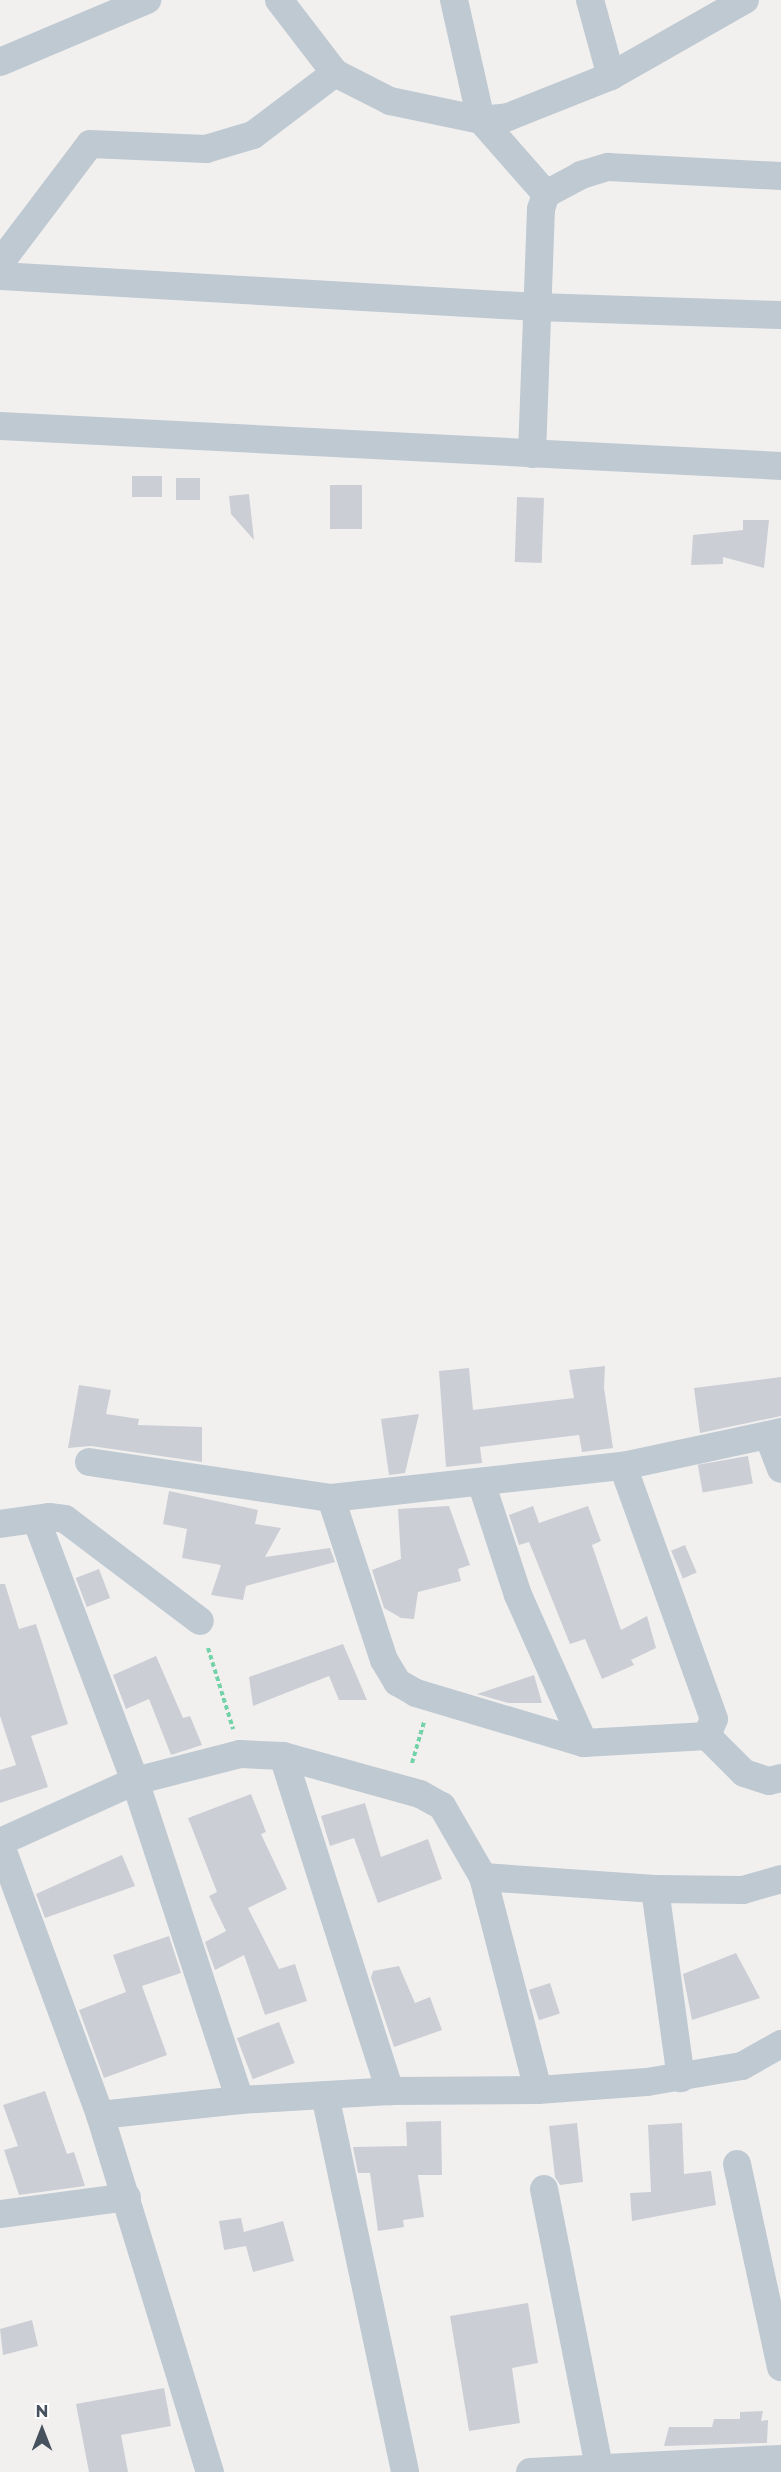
<!DOCTYPE html>
<html>
<head>
<meta charset="utf-8">
<style>
  body { margin:0 }
  #map { position:relative; width:781px; height:2472px; overflow:hidden; background:#f2f0ef; font-family:Montserrat,sans-serif }
  div>[style] { position:absolute }
  [style*='--x'] { left:calc(var(--x)*1px); top:calc(var(--y)*1px); width:calc(var(--w)*1px); rotate:calc(var(--a)*1deg) }
  .building>* { inset:0; background:#cbced5; transform-origin:0 0 }
  .path>* { height:4px; margin-top:-2px; transform-origin:0; background:repeating-linear-gradient(90deg,#72d2a8 0 4.5px,transparent 0 7.5px) }
  .street>* { height:28px; margin:-14px; padding:0 14px; transform-origin:14px; border-radius:14px; background:#bfc9d2 }
  span { translate:-50% -50%; white-space:nowrap; text-align:center; line-height:1.15; -webkit-text-stroke:6px #fff; paint-order:stroke }
  .north { position:absolute; left:12px; top:2400px; width:60px; height:60px; -webkit-text-stroke:4px #fff; paint-order:stroke; rotate:0deg; font-size:16px; font-weight:700; line-height:24px; text-align:center; color:#46525e }
  .north::after { content:''; display:block; margin:auto; width:21px; height:27px; background:#46525e; clip-path:polygon(50% 0,100% 100%,50% 72%,0 100%) }
</style>
</head>
<body>
<div id="map">
  <div class="building">
    <div style="left:132px;top:476px;width:30px;height:21px"></div>
    <div style="left:176px;top:478px;width:24px;height:22px"></div>
    <div style="left:330px;top:485px;width:32px;height:44px"></div>
    <div style="clip-path:polygon(249px 494px,254px 540px,231px 514px,229px 496px)"></div>
    <div style="left:517px;top:497px;width:27px;height:65px;rotate:2deg"></div>
    <div style="clip-path:polygon(743px 520px,769px 520px,764px 568px,723px 557px,723px 564px,691px 565px,693px 535px,743px 530px)"></div>
    <div style="clip-path:polygon(605px 1366px,604px 1388px,613px 1448px,582px 1452px,579px 1435px,480px 1447px,482px 1463px,446px 1467px,439px 1371px,469px 1368px,473px 1410px,574px 1398px,569px 1370px)"></div>
    <div style="clip-path:polygon(781px 1377px,781px 1416px,700px 1433px,694px 1388px)"></div>
    <div style="clip-path:polygon(79px 1385px,111px 1390px,106px 1414px,139px 1419px,138px 1425px,202px 1427px,202px 1462px,91px 1446px,68px 1448px)"></div>
    <div style="clip-path:polygon(419px 1414px,405px 1473px,389px 1475px,381px 1419px)"></div>
    <div style="left:748px;top:1456px;width:28px;height:51px;rotate:80deg"></div>
    <div style="clip-path:polygon(169px 1491px,258px 1510px,255px 1524px,281px 1528px,265px 1557px,330px 1548px,335px 1562px,246px 1586px,243px 1600px,211px 1595px,221px 1565px,182px 1558px,187px 1529px,163px 1524px)"></div>
    <div style="clip-path:polygon(449px 1506px,470px 1565px,458px 1569px,461px 1581px,418px 1592px,414px 1619px,401px 1618px,384px 1608px,372px 1570px,401px 1559px,398px 1509px)"></div>
    <div style="clip-path:polygon(533px 1506px,539px 1523px,588px 1506px,601px 1541px,592px 1545px,621px 1630px,647px 1616px,656px 1648px,631px 1660px,634px 1665px,602px 1679px,585px 1639px,570px 1644px,529px 1542px,519px 1545px,509px 1515px)"></div>
    <div style="left:685px;top:1545px;width:30px;height:15px;rotate:67deg"></div>
    <div style="left:99px;top:1569px;width:31px;height:25px;rotate:69deg"></div>
    <div style="clip-path:polygon(0 1584px,5px 1584px,19px 1629px,36px 1624px,68px 1724px,31px 1736px,48px 1787px,0 1803px,0 1770px,16px 1765px,0 1716px)"></div>
    <div style="clip-path:polygon(343px 1644px,367px 1700px,339px 1700px,329px 1676px,253px 1706px,249px 1677px)"></div>
    <div style="clip-path:polygon(156px 1656px,183px 1718px,190px 1716px,202px 1745px,171px 1755px,149px 1699px,126px 1709px,113px 1675px)"></div>
    <div style="clip-path:polygon(534px 1675px,542px 1703px,508px 1703px,477px 1694px)"></div>
    <div style="clip-path:polygon(251px 1794px,266px 1832px,261px 1834px,287px 1889px,248px 1908px,279px 1969px,295px 1964px,307px 2001px,265px 2015px,244px 1955px,215px 1970px,212px 1962px,205px 1942px,226px 1931px,209px 1896px,217px 1892px,188px 1818px)"></div>
    <div style="clip-path:polygon(365px 1803px,381px 1857px,428px 1839px,442px 1879px,378px 1903px,354px 1838px,330px 1846px,321px 1816px)"></div>
    <div style="clip-path:polygon(122px 1855px,135px 1886px,45px 1918px,36px 1894px)"></div>
    <div style="clip-path:polygon(169px 1936px,181px 1973px,142px 1986px,167px 2055px,104px 2078px,79px 2010px,126px 1992px,113px 1955px)"></div>
    <div style="clip-path:polygon(736px 1953px,760px 1998px,692px 2020px,683px 1974px)"></div>
    <div style="clip-path:polygon(399px 1966px,415px 2003px,430px 1997px,442px 2030px,394px 2047px,371px 1978px,373px 1971px)"></div>
    <div style="left:550px;top:1983px;width:32px;height:22px;rotate:72deg"></div>
    <div style="left:279px;top:2022px;width:44px;height:45px;rotate:69deg"></div>
    <div style="clip-path:polygon(45px 2091px,67px 2154px,74px 2152px,85px 2186px,19px 2195px,4px 2150px,18px 2146px,3px 2105px)"></div>
    <div style="clip-path:polygon(441px 2121px,442px 2175px,418px 2175px,424px 2217px,403px 2220px,404px 2227px,378px 2231px,370px 2173px,358px 2173px,353px 2147px,407px 2146px,406px 2122px)"></div>
    <div style="clip-path:polygon(577px 2123px,583px 2182px,560px 2185px,555px 2177px,549px 2126px)"></div>
    <div style="clip-path:polygon(682px 2123px,684px 2174px,711px 2171px,716px 2205px,632px 2221px,630px 2193px,651px 2192px,648px 2125px)"></div>
    <div style="clip-path:polygon(241px 2218px,244px 2232px,283px 2221px,294px 2261px,253px 2272px,246px 2246px,224px 2250px,219px 2221px)"></div>
    <div style="clip-path:polygon(528px 2303px,538px 2363px,512px 2368px,520px 2423px,469px 2431px,450px 2316px)"></div>
    <div style="clip-path:polygon(32px 2320px,38px 2346px,3px 2355px,0 2329px)"></div>
    <div style="clip-path:polygon(164px 2388px,171px 2426px,121px 2435px,128px 2472px,89px 2472px,76px 2404px)"></div>
    <div style="clip-path:polygon(763px 2411px,761px 2421px,768px 2420px,767px 2443px,664px 2446px,669px 2427px,712px 2427px,714px 2419px,740px 2419px,740px 2412px)"></div>
  </div>
  <div class="path">
    <div style="--x:208;--y:1648;--w:85;--a:72.8"></div>
    <div style="--x:412;--y:1763;--w:43;--a:-73.7"></div>
  </div>
  <div class="street">
    <div style="--x:279;--y:0;--w:92;--a:52.5"></div>
    <div style="--x:335;--y:73;--w:62;--a:27"></div>
    <div style="--x:390;--y:101;--w:93;--a:11.8"></div>
    <div style="--x:481;--y:120;--w:27;--a:-6"></div>
    <div style="--x:508;--y:117;--w:111;--a:-21.7"></div>
    <div style="--x:611;--y:76;--w:154;--a:-29.6"></div>
    <div style="--x:454;--y:0;--w:123;--a:77.3"></div>
    <div style="--x:481;--y:120;--w:98;--a:48.7"></div>
    <div style="--x:590;--y:0;--w:79;--a:74.6"></div>
    <div style="--x:0;--y:62;--w:160;--a:-22.9"></div>
    <div style="--x:0;--y:263;--w:149;--a:-52.9"></div>
    <div style="--x:90;--y:144;--w:116;--a:2.5"></div>
    <div style="--x:206;--y:149;--w:49;--a:-16.6"></div>
    <div style="--x:253;--y:135;--w:103;--a:-37.1"></div>
    <div style="--x:0;--y:276;--w:538;--a:3.3"></div>
    <div style="--x:537;--y:307;--w:244;--a:1.9"></div>
    <div style="--x:0;--y:426;--w:782;--a:2.93"></div>
    <div style="--x:532;--y:454;--w:245;--a:-87.9"></div>
    <div style="--x:541;--y:209;--w:16;--a:-72"></div>
    <div style="--x:546;--y:194;--w:40;--a:-28"></div>
    <div style="--x:581;--y:175;--w:28;--a:-17"></div>
    <div style="--x:608;--y:167;--w:173;--a:3"></div>
    <div style="--x:768;--y:1435;--w:36;--a:69"></div>
    <div style="--x:89;--y:1462;--w:245;--a:8.5"></div>
    <div style="--x:331;--y:1498;--w:294;--a:-6.3"></div>
    <div style="--x:623;--y:1466;--w:162;--a:-12.1"></div>
    <div style="--x:481;--y:1482;--w:119;--a:71.9"></div>
    <div style="--x:518;--y:1595;--w:162;--a:66"></div>
    <div style="--x:331;--y:1498;--w:170;--a:71.9"></div>
    <div style="--x:384;--y:1660;--w:26;--a:59"></div>
    <div style="--x:397;--y:1682;--w:22;--a:30"></div>
    <div style="--x:416;--y:1693;--w:175;--a:16.6"></div>
    <div style="--x:584;--y:1743;--w:123;--a:-3.3"></div>
    <div style="--x:707;--y:1736;--w:18;--a:-68"></div>
    <div style="--x:714;--y:1719;--w:269;--a:-109.8"></div>
    <div style="--x:36;--y:1519;--w:280;--a:69.3"></div>
    <div style="--x:135;--y:1781;--w:336;--a:71.8"></div>
    <div style="--x:0;--y:1524;--w:49;--a:-8.1"></div>
    <div style="--x:49;--y:1517;--w:16;--a:7"></div>
    <div style="--x:65;--y:1519;--w:169;--a:37.1"></div>
    <div style="--x:707;--y:1736;--w:52;--a:45"></div>
    <div style="--x:744;--y:1773;--w:26;--a:18"></div>
    <div style="--x:769;--y:1781;--w:12;--a:-14"></div>
    <div style="--x:283;--y:1756;--w:352;--a:72.3"></div>
    <div style="--x:0;--y:1842;--w:148;--a:-24.3"></div>
    <div style="--x:135;--y:1781;--w:108;--a:-14.4"></div>
    <div style="--x:240;--y:1754;--w:43;--a:2.7"></div>
    <div style="--x:283;--y:1756;--w:142;--a:15.5"></div>
    <div style="--x:420;--y:1794;--w:25;--a:29"></div>
    <div style="--x:442;--y:1806;--w:82;--a:60"></div>
    <div style="--x:483;--y:1877;--w:172;--a:4"></div>
    <div style="--x:655;--y:1889;--w:88;--a:0.7"></div>
    <div style="--x:743;--y:1890;--w:40;--a:-16"></div>
    <div style="--x:0;--y:1843;--w:290;--a:69.8"></div>
    <div style="--x:100;--y:2115;--w:374;--a:72.9"></div>
    <div style="--x:483;--y:1877;--w:220;--a:75.5"></div>
    <div style="--x:655;--y:1889;--w:191;--a:82.2"></div>
    <div style="--x:325;--y:2095;--w:385;--a:78"></div>
    <div style="--x:100;--y:2115;--w:141;--a:-6.1"></div>
    <div style="--x:240;--y:2100;--w:150;--a:-3.4"></div>
    <div style="--x:390;--y:2091;--w:148;--a:-0.4"></div>
    <div style="--x:538;--y:2090;--w:109;--a:-4.2"></div>
    <div style="--x:647;--y:2082;--w:96;--a:-9.6"></div>
    <div style="--x:742;--y:2066;--w:45;--a:-29.4"></div>
    <div style="--x:737;--y:2164;--w:208;--a:77.8"></div>
    <div style="--x:544;--y:2189;--w:284;--a:78.8"></div>
    <div style="--x:0;--y:2214;--w:128;--a:-7.6"></div>
    <div style="--x:530;--y:2472;--w:251;--a:-3"></div>
  </div>
  <div class="north">N</div>
</div>
</body>
</html>
